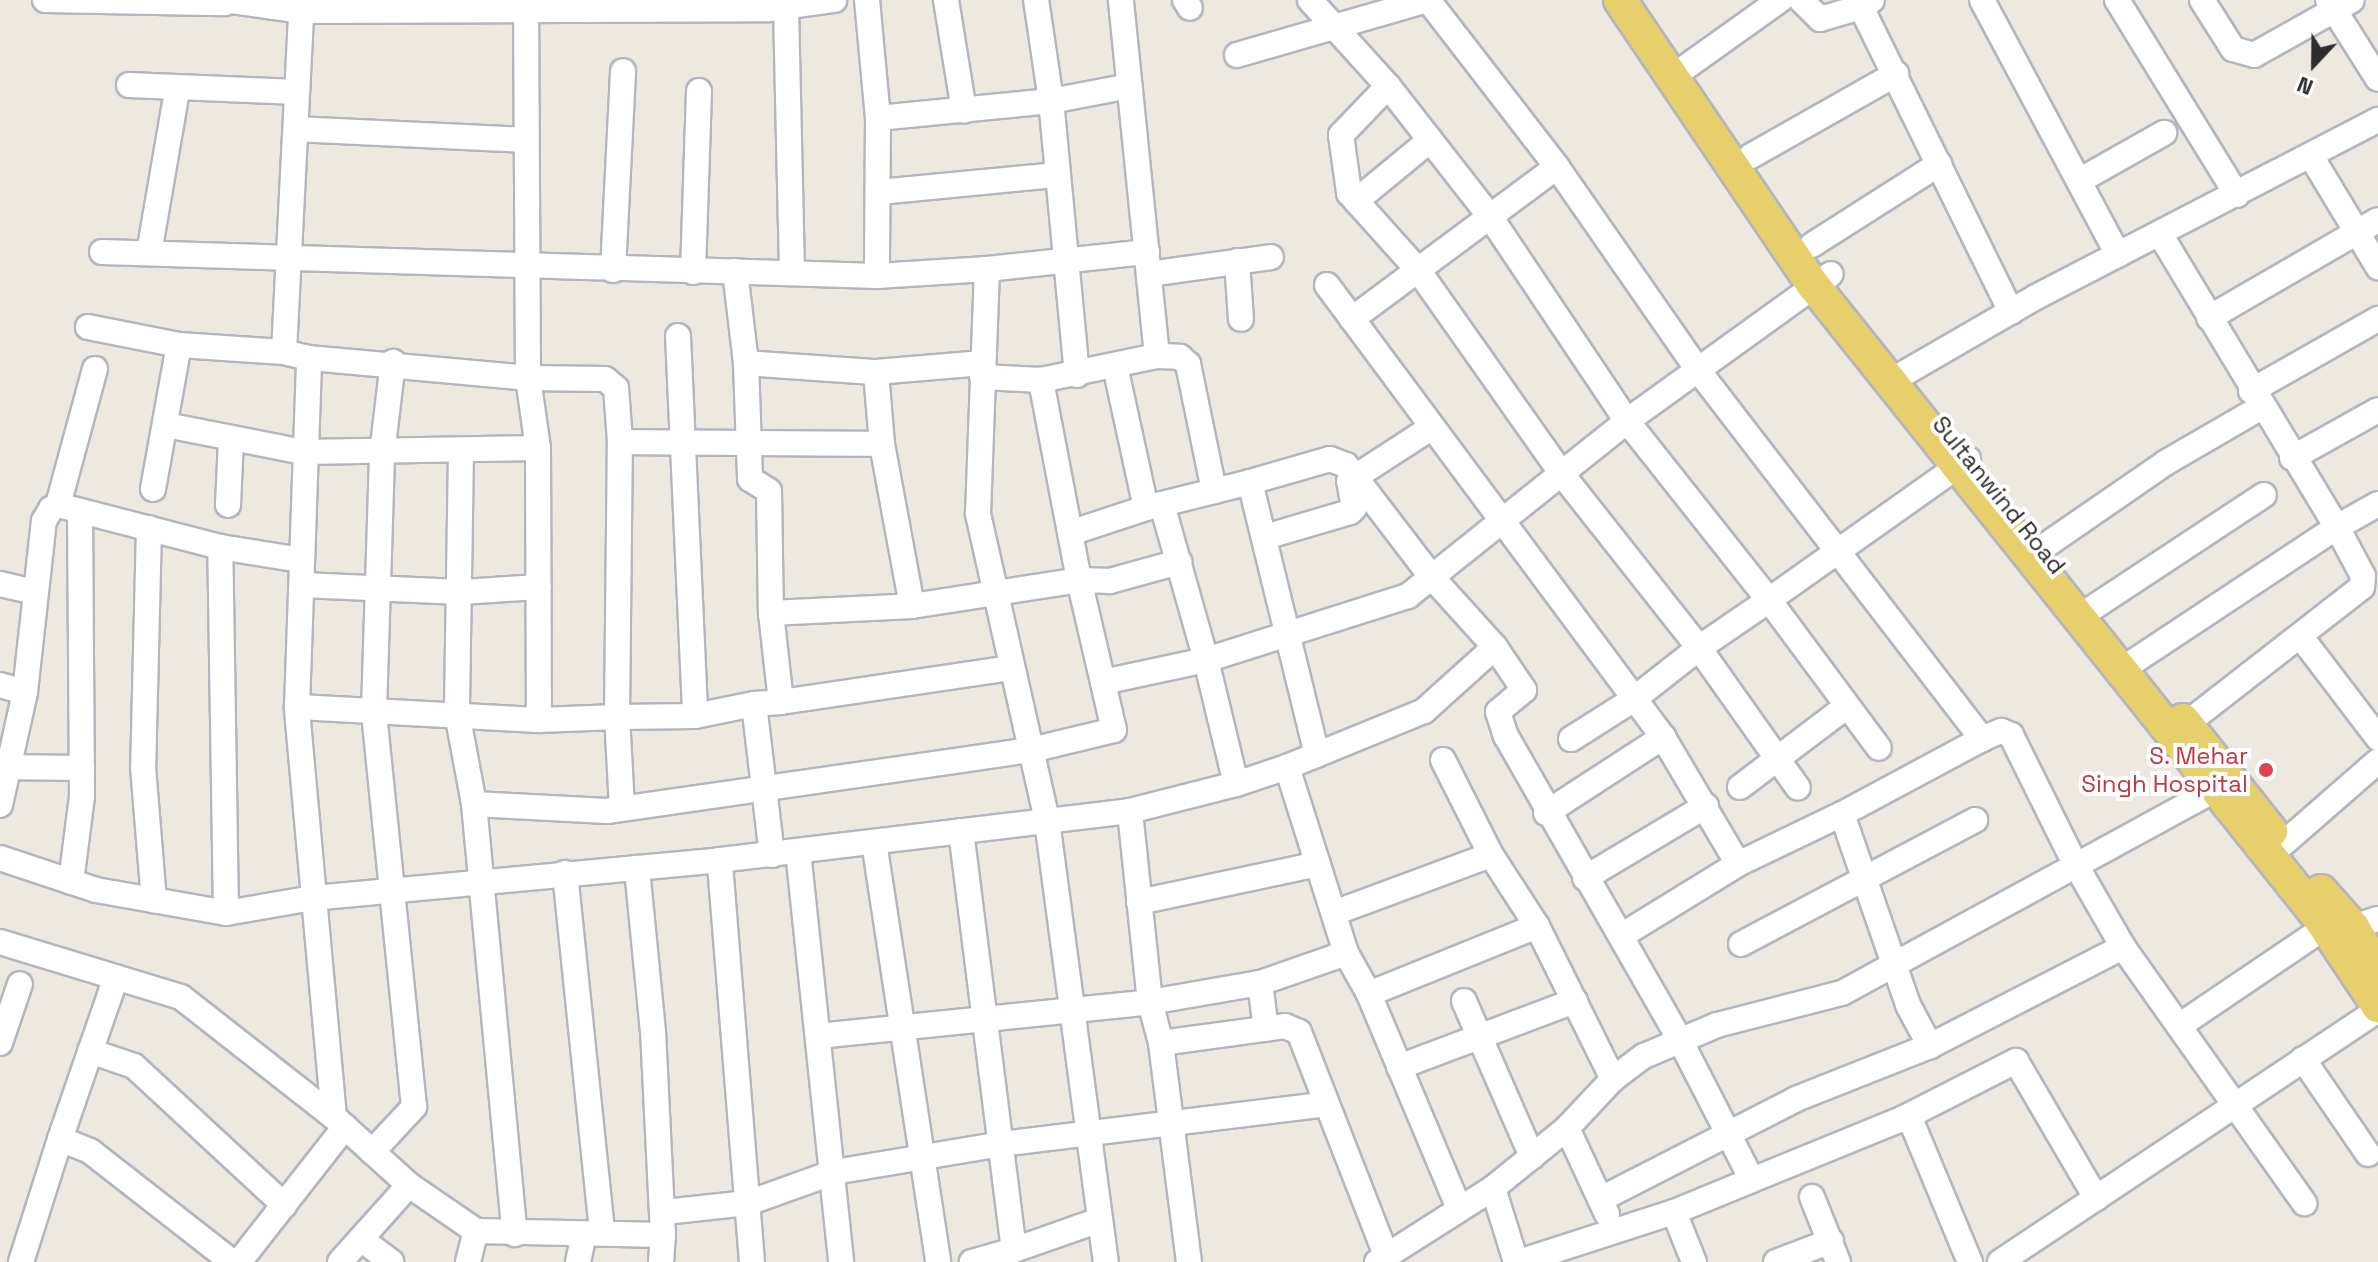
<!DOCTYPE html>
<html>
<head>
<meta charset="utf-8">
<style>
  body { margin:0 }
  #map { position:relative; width:2378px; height:1262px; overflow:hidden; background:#ede8e0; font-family:"Space Grotesk",sans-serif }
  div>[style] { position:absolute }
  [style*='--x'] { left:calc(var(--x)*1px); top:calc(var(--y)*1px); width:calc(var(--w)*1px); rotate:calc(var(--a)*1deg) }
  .roads { filter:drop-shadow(2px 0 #b3b5bf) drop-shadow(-2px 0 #b3b5bf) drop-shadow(0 2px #b3b5bf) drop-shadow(0 -2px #b3b5bf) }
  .minor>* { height:24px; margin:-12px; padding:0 12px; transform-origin:12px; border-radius:12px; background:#fff }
  .major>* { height:32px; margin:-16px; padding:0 16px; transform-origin:16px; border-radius:16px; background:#e7d06b }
  .dots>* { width:22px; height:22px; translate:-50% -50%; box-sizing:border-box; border:4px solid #fff; border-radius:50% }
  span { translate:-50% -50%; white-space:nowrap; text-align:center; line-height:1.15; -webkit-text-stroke:8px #fff; paint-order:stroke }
  .street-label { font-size:24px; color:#2c2c2c }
  .health-label { font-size:24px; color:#be3a42 }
  .right { translate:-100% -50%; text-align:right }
  .north { position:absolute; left:2274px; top:24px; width:80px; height:80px; -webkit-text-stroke:6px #fff; paint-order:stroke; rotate:202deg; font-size:22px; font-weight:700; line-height:32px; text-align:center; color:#2c2c2c }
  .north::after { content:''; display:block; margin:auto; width:28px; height:36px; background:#2c2c2c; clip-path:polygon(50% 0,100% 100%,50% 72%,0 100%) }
</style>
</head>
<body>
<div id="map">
  <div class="roads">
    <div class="minor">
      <div style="--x:45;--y:0;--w:180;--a:1"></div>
      <div style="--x:225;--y:0;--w:77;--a:8.2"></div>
      <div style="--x:301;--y:11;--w:11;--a:-85"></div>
      <div style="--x:867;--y:0;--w:119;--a:84.7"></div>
      <div style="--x:878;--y:118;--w:158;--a:90.4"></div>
      <div style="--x:877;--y:276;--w:110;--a:-3.6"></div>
      <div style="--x:987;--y:269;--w:245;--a:92.1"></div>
      <div style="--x:978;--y:514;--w:315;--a:77.3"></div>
      <div style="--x:1047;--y:821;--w:445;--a:82.4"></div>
      <div style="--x:946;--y:0;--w:112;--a:80.8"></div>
      <div style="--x:1185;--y:0;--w:9;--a:58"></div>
      <div style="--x:1310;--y:0;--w:116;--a:47.8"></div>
      <div style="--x:1388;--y:86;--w:167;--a:52"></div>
      <div style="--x:1491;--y:218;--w:244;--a:56.2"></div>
      <div style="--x:1627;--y:421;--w:228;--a:51.6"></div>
      <div style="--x:1769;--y:600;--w:244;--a:-35.3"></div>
      <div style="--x:1428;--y:0;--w:211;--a:52.3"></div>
      <div style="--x:1557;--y:167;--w:247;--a:55.2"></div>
      <div style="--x:1698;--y:370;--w:466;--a:52.4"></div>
      <div style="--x:1982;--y:739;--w:21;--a:-23"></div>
      <div style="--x:2001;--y:731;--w:11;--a:22"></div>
      <div style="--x:2011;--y:735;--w:142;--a:63.6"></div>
      <div style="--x:2074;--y:862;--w:98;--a:60"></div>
      <div style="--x:2123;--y:947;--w:314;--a:54.7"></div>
      <div style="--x:1801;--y:0;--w:27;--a:45"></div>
      <div style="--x:1820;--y:19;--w:43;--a:-16.3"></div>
      <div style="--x:1872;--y:0;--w:13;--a:148"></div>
      <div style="--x:1861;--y:7;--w:340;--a:63.8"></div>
      <div style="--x:1982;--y:0;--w:289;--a:61.9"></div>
      <div style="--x:2117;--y:0;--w:229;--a:58.4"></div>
      <div style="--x:2202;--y:0;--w:58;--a:57.7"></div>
      <div style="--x:2233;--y:49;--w:22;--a:16"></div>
      <div style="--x:2254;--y:55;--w:112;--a:-29.3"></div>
      <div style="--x:2328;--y:0;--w:93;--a:57.7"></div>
      <div style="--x:786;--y:8;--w:265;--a:88.7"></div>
      <div style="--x:1237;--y:55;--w:199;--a:-16.1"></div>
      <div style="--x:1672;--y:77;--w:133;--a:-35.5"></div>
      <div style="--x:129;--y:85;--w:168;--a:2.4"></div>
      <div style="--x:1388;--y:86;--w:68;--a:133.8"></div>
      <div style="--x:1341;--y:135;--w:59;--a:82.1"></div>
      <div style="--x:1349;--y:193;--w:103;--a:48.1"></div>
      <div style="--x:1418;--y:270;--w:248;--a:54.8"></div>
      <div style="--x:1561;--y:473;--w:223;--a:51.7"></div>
      <div style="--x:1699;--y:648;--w:85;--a:-34.4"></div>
      <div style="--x:1769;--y:600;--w:184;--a:53.4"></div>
      <div style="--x:878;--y:118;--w:174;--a:-5.6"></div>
      <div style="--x:1051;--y:101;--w:102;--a:-98.4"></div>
      <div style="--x:296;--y:129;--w:230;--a:2.7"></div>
      <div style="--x:1751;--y:156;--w:167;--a:-29.5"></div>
      <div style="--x:2311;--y:156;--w:130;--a:58.9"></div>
      <div style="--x:2079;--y:181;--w:98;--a:-29.5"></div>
      <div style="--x:879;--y:192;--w:179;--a:-5.5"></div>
      <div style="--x:1356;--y:201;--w:96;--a:-39.5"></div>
      <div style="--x:2160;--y:234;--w:342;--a:58.9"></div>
      <div style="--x:2337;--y:527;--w:47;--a:-29.3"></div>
      <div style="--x:1812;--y:245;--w:151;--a:-32.5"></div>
      <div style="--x:102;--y:252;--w:775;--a:1.77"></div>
      <div style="--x:149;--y:253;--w:164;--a:-80.2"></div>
      <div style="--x:1237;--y:261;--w:58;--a:86.1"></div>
      <div style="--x:987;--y:269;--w:161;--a:-6.1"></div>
      <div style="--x:613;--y:270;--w:199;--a:-87.1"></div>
      <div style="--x:735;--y:271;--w:93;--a:83.2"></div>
      <div style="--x:746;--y:363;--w:116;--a:88"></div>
      <div style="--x:750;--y:479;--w:22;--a:32"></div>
      <div style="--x:769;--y:491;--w:122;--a:89.1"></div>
      <div style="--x:693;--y:272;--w:181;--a:-88.1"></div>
      <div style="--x:1149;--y:274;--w:123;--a:-7.9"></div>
      <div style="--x:1327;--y:285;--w:563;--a:53.37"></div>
      <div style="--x:1663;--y:737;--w:147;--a:59.4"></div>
      <div style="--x:1738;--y:864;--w:115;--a:-25.7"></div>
      <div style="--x:1842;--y:814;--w:202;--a:70.9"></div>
      <div style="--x:1908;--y:1005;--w:47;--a:61.8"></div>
      <div style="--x:1930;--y:1046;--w:217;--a:-27.2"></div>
      <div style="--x:2209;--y:318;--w:195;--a:-30.1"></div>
      <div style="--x:1352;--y:319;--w:255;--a:-36.6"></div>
      <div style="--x:88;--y:327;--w:93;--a:11.2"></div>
      <div style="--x:179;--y:345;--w:105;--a:3.8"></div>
      <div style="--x:678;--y:336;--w:380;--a:87.4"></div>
      <div style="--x:1157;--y:356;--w:23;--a:2"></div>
      <div style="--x:1180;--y:357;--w:11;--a:41"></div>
      <div style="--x:1188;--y:364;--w:130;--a:78.4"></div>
      <div style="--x:309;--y:358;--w:220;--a:5.2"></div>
      <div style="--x:528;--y:378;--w:368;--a:-90.3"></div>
      <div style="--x:746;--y:363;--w:130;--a:4"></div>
      <div style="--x:1115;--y:366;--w:145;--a:77.7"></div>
      <div style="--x:1146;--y:508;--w:107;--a:-14"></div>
      <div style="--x:1250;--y:482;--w:281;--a:76.2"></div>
      <div style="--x:1903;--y:374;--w:154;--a:-30.1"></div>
      <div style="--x:2036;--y:297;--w:385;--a:-27.4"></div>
      <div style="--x:1077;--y:375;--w:275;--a:-95.4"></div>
      <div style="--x:1051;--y:101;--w:80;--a:-10.8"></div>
      <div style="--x:982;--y:377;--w:59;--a:2.9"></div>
      <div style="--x:1041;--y:380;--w:118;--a:-11.7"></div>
      <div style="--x:1157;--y:356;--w:358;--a:-95.8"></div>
      <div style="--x:2251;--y:391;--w:146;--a:-29.6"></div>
      <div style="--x:166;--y:425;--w:140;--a:11.1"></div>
      <div style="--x:303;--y:452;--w:235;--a:-1"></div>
      <div style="--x:620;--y:442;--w:262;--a:0.4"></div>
      <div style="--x:461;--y:451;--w:262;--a:90.9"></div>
      <div style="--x:457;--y:713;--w:93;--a:79.4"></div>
      <div style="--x:474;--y:804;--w:432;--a:84.6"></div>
      <div style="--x:2292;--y:458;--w:98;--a:-29.2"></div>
      <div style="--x:1250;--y:482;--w:83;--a:-16"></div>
      <div style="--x:1330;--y:459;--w:17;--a:21"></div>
      <div style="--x:1346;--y:465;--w:138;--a:52.6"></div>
      <div style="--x:1430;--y:575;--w:97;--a:47.9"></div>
      <div style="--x:1495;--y:647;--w:96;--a:138"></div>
      <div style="--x:1424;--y:711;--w:148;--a:157.8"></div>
      <div style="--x:153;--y:489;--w:146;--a:-79.8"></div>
      <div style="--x:58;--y:505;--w:141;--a:-74.8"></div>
      <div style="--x:228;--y:505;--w:67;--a:-87.4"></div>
      <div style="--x:149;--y:528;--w:239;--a:91.4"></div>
      <div style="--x:143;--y:767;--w:134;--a:85.3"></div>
      <div style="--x:1070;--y:533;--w:80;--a:-18.2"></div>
      <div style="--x:1265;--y:537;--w:89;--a:-16.4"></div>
      <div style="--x:1350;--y:512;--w:6;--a:-45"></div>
      <div style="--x:1354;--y:508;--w:27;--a:-100"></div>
      <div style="--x:1349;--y:481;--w:99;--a:-33"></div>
      <div style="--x:2042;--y:548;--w:150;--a:-34.6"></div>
      <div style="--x:2165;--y:463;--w:110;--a:-30.1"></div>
      <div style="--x:0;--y:584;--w:36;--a:13"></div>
      <div style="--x:302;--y:585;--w:159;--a:2.5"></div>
      <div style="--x:461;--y:592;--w:78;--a:-3.7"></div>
      <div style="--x:912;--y:606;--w:165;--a:-100.5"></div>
      <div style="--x:882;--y:444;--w:72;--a:-94.8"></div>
      <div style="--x:876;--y:372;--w:107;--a:-4.8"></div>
      <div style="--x:2091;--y:609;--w:207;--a:-33.4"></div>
      <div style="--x:2301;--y:637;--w:127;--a:52.7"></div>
      <div style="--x:1495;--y:647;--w:52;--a:56"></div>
      <div style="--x:1524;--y:690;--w:34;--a:140"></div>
      <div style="--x:1498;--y:712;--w:25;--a:72"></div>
      <div style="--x:1506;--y:736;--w:350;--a:60.2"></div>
      <div style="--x:1680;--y:1040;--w:157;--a:62.8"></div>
      <div style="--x:1752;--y:1180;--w:164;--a:-22.2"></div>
      <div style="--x:1904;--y:1118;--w:9;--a:32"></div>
      <div style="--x:1912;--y:1123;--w:151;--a:67.4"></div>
      <div style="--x:2133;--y:662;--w:245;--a:-33.5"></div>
      <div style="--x:2337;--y:527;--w:55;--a:62"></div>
      <div style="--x:2363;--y:576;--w:11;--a:95"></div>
      <div style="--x:2362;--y:587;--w:223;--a:142.1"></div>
      <div style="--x:1103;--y:682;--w:105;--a:-12.1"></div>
      <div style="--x:1206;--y:660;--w:162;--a:-105.8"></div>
      <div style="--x:0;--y:685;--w:26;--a:16"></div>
      <div style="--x:781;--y:702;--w:233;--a:-8.4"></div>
      <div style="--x:297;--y:707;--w:242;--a:3.1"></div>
      <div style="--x:1571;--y:739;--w:75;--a:-32.4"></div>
      <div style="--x:1634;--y:699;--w:83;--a:-38.1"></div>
      <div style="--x:1699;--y:648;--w:171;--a:54.7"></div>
      <div style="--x:1443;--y:760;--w:106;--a:63.2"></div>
      <div style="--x:1491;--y:855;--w:85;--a:57.1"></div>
      <div style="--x:1537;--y:926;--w:171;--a:63.6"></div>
      <div style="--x:0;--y:767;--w:82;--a:0.7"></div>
      <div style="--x:1740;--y:787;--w:134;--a:-37.1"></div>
      <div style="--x:474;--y:804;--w:133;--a:3"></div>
      <div style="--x:607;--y:811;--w:428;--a:-8.2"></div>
      <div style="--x:1031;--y:750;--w:85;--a:-13.5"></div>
      <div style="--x:1114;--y:730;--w:154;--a:-103.1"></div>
      <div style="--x:1079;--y:580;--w:31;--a:2"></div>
      <div style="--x:1110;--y:581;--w:72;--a:-15.4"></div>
      <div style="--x:0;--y:805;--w:116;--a:-77.5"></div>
      <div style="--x:25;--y:692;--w:172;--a:-83.7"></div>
      <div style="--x:44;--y:521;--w:14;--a:-60"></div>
      <div style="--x:51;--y:509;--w:8;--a:-30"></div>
      <div style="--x:58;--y:505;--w:167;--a:14.5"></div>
      <div style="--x:622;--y:808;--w:91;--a:-93.1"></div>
      <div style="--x:617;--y:717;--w:275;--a:-89.4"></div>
      <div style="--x:620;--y:442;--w:54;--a:-94.2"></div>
      <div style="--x:616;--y:388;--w:14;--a:-141"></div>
      <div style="--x:605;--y:379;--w:77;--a:-179.3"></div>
      <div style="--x:528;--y:378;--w:71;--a:81.9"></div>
      <div style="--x:538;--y:448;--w:272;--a:89.8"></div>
      <div style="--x:539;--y:720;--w:78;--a:-2.2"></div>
      <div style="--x:617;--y:717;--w:78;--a:-0.7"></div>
      <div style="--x:695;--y:716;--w:60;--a:-11.5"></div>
      <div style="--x:1546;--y:813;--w:140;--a:-33"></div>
      <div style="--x:1842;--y:814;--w:159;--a:-28.2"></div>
      <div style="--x:961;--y:831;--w:422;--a:82.8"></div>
      <div style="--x:1014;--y:1250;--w:44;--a:164.1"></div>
      <div style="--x:874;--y:842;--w:425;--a:81.3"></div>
      <div style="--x:798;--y:851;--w:413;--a:84"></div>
      <div style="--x:772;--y:855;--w:152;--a:-96.8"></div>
      <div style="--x:754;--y:704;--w:27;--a:-4"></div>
      <div style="--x:781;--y:702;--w:90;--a:-96.4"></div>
      <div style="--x:771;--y:613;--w:141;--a:-2.8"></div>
      <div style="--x:912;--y:606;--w:169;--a:-8.8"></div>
      <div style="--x:1079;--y:580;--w:204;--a:-100.8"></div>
      <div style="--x:2268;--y:857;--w:146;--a:-41.1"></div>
      <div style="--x:0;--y:858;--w:101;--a:18.4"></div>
      <div style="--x:96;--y:890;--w:132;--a:10"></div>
      <div style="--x:226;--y:913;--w:88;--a:-9.8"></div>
      <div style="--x:313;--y:898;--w:409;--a:-5.3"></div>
      <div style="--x:565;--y:873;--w:362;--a:84.1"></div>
      <div style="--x:1585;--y:878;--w:141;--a:-30.8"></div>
      <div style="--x:71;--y:882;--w:87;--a:-82.7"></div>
      <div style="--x:82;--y:796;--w:285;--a:-90.4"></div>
      <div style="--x:1139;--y:902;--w:183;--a:-12"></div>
      <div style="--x:226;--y:913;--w:366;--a:-90.9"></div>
      <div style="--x:220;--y:547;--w:82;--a:9.1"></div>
      <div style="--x:1334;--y:913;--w:167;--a:-20.3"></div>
      <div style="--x:1621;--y:936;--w:137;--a:-31.6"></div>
      <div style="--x:2342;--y:938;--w:16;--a:-45"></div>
      <div style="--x:2353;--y:927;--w:26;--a:-18"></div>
      <div style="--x:0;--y:942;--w:189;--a:16.9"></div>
      <div style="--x:181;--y:997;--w:194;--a:38.1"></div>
      <div style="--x:1741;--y:944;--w:265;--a:-27.9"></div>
      <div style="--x:1260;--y:983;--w:46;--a:82.6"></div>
      <div style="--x:1369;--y:994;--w:181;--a:-22"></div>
      <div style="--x:1464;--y:1001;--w:170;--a:66.4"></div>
      <div style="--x:2179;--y:1026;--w:176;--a:-34.1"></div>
      <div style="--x:818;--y:1036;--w:334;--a:-5.8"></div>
      <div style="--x:1150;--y:1002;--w:112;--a:-9.8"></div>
      <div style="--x:1260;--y:983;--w:91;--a:-19.2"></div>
      <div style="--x:0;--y:1043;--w:62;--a:-71.3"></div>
      <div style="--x:1161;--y:1043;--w:125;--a:-7.8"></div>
      <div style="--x:1285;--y:1026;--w:15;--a:23"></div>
      <div style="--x:1299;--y:1032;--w:239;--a:68.7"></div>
      <div style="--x:90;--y:1051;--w:46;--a:18.8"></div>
      <div style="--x:134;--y:1066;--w:205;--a:42.8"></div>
      <div style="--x:2303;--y:1059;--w:115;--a:55.6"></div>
      <div style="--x:1399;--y:1067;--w:188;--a:-20.6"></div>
      <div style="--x:1904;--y:1118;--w:126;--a:-27"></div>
      <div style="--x:2016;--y:1061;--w:159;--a:59.7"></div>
      <div style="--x:1567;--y:1128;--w:95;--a:65.1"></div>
      <div style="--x:60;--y:1139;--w:171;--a:-70.9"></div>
      <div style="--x:372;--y:1152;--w:62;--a:-47"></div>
      <div style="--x:414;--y:1107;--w:398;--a:-95.8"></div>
      <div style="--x:374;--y:711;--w:257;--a:-88.2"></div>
      <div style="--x:382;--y:454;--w:93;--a:-83.2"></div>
      <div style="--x:1493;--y:1188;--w:77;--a:72.7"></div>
      <div style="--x:1812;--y:1197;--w:70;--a:68.2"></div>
      <div style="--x:1601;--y:1199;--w:219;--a:-27.1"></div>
      <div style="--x:1796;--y:1099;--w:144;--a:-21.6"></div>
      <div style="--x:1458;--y:1206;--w:230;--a:-112.8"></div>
      <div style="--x:1369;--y:994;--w:47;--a:-119.3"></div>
      <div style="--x:1346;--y:953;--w:195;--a:-107.6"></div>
      <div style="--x:1287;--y:767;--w:54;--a:161.6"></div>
      <div style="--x:1236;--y:784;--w:128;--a:-103.6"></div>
      <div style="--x:1206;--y:660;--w:212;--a:-17.6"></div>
      <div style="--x:1408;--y:596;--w:280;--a:-38.6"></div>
      <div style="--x:1627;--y:421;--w:251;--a:-35.8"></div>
      <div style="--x:665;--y:1212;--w:83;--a:-6.2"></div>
      <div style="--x:748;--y:1203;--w:91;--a:-19.8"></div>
      <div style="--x:834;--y:1172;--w:170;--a:-9.5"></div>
      <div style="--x:1002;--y:1144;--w:326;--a:-7"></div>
      <div style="--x:1674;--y:1212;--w:54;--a:68.2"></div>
      <div style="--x:476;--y:1231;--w:187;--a:1.2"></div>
      <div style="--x:663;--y:1235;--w:203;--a:-92.8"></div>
      <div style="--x:653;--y:1032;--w:165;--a:-95.6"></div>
      <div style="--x:361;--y:1239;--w:38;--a:37"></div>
      <div style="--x:1014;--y:1250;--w:88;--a:-19.3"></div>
      <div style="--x:21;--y:1262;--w:129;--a:-72.4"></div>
      <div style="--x:60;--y:1139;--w:32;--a:22"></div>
      <div style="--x:90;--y:1151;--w:180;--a:38"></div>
      <div style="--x:239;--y:1262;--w:172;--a:-51.9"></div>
      <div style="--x:340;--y:1262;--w:103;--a:-48.1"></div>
      <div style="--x:468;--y:1262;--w:32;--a:-76"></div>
      <div style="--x:476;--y:1231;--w:81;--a:-145.5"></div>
      <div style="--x:409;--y:1185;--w:101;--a:-137.8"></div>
      <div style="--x:334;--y:1117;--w:412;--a:-95.2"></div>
      <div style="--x:297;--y:707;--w:349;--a:-88"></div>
      <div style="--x:309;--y:358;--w:26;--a:-167"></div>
      <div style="--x:284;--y:352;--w:341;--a:-87.1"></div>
      <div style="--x:301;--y:11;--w:468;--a:-0.2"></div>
      <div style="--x:769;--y:9;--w:66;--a:-7.9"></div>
      <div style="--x:578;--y:1262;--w:29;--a:-78"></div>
      <div style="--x:661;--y:1262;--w:27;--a:-86"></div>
      <div style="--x:752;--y:1262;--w:403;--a:-94.6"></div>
      <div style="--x:720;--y:860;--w:413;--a:-6.8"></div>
      <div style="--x:1189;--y:1262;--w:221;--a:-97.3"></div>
      <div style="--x:1161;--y:1043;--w:42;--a:-105"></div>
      <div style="--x:1150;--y:1002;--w:192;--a:-96"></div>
      <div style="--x:1130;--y:811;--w:109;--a:-14.3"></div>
      <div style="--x:1377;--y:1262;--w:138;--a:-32.5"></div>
      <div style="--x:1493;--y:1188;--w:95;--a:-39"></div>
      <div style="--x:1567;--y:1128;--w:67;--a:-46.8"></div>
      <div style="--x:1613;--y:1079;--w:39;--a:-37"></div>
      <div style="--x:1644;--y:1056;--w:79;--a:-23"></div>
      <div style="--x:1717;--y:1025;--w:129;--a:-14.4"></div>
      <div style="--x:1842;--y:993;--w:441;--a:-28.6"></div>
      <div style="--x:1519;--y:1262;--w:163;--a:-17.9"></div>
      <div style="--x:1674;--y:1212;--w:84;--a:-22.3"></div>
      <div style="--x:1776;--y:1262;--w:59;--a:-20.9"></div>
      <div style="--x:2000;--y:1262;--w:454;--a:-33.7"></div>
    </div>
    <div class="major">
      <div style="--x:1620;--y:0;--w:346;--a:55.9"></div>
      <div style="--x:1814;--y:286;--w:810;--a:51.36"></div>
      <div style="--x:2320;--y:919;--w:105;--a:56.3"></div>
      <div style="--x:2183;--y:720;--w:142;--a:51.6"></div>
      <div style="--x:2321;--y:891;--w:48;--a:48.4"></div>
      <div style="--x:2353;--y:927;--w:50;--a:59.8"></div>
    </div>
  </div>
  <div class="dots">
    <div style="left:2266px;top:770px;background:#e0444e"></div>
  </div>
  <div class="street-label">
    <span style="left:1999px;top:495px;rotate:51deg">Sultanwind Road</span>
  </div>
  <div class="health-label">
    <span class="right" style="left:2248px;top:770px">S. Mehar<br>Singh Hospital</span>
  </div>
  <div class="north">N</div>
</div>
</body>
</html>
